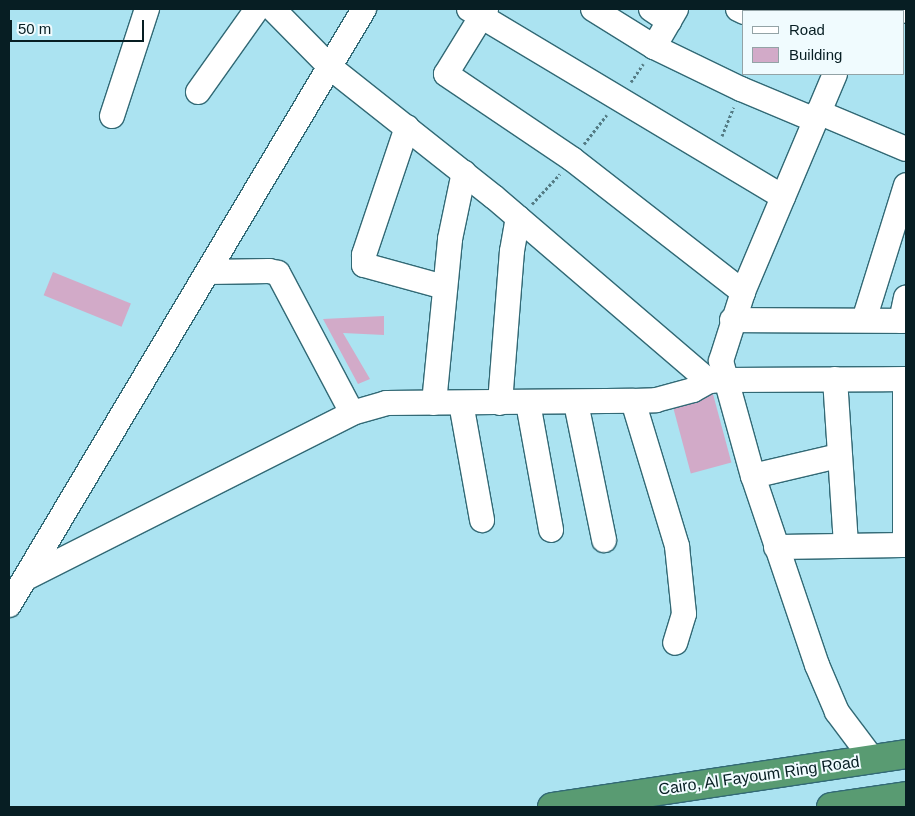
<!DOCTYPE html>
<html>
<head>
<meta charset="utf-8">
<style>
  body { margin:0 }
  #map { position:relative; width:915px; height:816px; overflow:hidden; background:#abe3f1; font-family:Arial,sans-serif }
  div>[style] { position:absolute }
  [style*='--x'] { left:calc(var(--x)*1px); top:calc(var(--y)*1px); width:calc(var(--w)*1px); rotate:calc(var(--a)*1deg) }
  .building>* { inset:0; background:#d2aac8; transform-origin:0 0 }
  .path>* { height:3px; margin-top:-1.5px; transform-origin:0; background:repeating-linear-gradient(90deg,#547b84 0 2.5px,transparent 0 5px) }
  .roads { filter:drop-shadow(1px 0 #326975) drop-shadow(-1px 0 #326975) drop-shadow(0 1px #326975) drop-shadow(0 -1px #326975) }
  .minor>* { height:24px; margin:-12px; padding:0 12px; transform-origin:12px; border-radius:12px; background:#fff }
  .highway>* { height:28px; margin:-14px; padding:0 14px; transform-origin:14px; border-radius:14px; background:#599b72 }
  span { translate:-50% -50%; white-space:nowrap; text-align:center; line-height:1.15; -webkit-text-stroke:4px #f0fbfe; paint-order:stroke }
  .street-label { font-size:16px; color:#071e23 }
  .frame { position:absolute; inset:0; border:10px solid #071e23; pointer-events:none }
  .legend { position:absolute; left:742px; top:10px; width:162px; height:65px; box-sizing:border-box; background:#f0fbfe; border:1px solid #93a3a6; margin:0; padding:6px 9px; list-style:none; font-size:15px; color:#071e23 }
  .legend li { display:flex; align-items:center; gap:10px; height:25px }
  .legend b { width:25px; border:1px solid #93a3a6 }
  .scale { position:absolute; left:10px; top:20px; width:134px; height:22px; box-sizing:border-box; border:2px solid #071e23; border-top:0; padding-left:6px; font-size:15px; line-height:18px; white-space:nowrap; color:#071e23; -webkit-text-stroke:4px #f0fbfe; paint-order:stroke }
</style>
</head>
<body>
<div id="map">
  <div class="building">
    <div style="left:53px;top:272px;width:84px;height:25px;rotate:22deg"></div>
    <div style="clip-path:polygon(384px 316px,384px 335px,343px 333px,370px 379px,358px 384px,323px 319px)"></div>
    <div style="left:713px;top:394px;width:71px;height:42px;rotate:75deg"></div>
  </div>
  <div class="path">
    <div style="--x:631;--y:82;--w:22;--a:-56"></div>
    <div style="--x:722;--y:136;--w:31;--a:-68"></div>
    <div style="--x:584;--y:144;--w:37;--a:-52"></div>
    <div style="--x:532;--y:204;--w:41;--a:-47"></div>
  </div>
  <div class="roads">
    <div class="minor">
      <div style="--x:273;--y:9;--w:83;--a:45.5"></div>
      <div style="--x:331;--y:68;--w:208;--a:38.4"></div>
      <div style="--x:494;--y:197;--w:283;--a:40.6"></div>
      <div style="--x:469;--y:9;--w:366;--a:30.9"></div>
      <div style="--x:486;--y:9;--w:76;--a:121.6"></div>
      <div style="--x:446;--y:74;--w:152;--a:34"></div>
      <div style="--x:572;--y:159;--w:217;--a:37.9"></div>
      <div style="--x:593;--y:9;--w:72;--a:31.9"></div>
      <div style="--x:654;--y:47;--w:97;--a:25.8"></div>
      <div style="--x:741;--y:89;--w:80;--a:22.7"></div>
      <div style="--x:651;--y:9;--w:22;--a:34"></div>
      <div style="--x:738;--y:9;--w:7;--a:27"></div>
      <div style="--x:902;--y:9;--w:4;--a:27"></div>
      <div style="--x:861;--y:11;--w:2;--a:-63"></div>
      <div style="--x:654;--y:47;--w:44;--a:-59.9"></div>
      <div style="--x:835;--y:74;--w:237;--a:112.9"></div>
      <div style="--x:743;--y:292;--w:72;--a:107.7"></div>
      <div style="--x:721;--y:361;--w:119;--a:74.5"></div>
      <div style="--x:753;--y:476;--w:200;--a:71.3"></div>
      <div style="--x:817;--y:665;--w:51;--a:66.9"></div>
      <div style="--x:837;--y:712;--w:60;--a:53.1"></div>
      <div style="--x:198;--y:92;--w:102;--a:-54.6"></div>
      <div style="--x:818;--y:112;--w:95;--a:22.8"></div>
      <div style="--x:112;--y:116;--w:113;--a:-71.9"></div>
      <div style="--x:407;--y:127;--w:135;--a:108.6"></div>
      <div style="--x:364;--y:255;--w:10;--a:90"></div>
      <div style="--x:364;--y:265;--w:83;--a:15.4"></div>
      <div style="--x:208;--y:272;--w:61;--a:-0.9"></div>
      <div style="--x:269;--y:271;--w:9;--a:13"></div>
      <div style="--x:278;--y:273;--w:158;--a:62.1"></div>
      <div style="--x:732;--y:320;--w:174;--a:0.3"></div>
      <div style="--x:864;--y:320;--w:141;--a:-72.7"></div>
      <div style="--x:901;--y:321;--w:24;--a:-78"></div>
      <div style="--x:835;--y:379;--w:166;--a:86.2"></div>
      <div style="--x:905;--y:379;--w:166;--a:90"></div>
      <div style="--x:633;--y:401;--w:152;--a:73.1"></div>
      <div style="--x:677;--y:546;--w:68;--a:84.1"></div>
      <div style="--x:684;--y:614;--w:30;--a:107"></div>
      <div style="--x:434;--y:403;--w:165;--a:-84.4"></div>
      <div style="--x:450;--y:239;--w:68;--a:-78.2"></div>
      <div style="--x:461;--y:403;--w:119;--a:79.8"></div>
      <div style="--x:500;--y:403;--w:152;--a:-85.5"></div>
      <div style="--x:512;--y:251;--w:34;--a:-80"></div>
      <div style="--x:528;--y:403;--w:129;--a:79.7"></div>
      <div style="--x:576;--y:403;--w:140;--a:78.4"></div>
      <div style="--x:753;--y:476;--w:87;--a:-13.2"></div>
      <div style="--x:776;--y:547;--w:130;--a:-0.9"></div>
      <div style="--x:26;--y:578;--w:365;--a:-26.8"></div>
      <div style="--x:352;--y:413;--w:35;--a:-16"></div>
      <div style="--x:386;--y:403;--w:247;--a:-0.5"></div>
      <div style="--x:633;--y:401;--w:23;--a:-2"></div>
      <div style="--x:656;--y:400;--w:38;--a:-15"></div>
      <div style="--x:693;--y:390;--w:18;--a:-29"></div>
      <div style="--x:709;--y:381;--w:15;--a:-4"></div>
      <div style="--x:724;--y:380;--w:182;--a:-0.3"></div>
      <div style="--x:9;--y:605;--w:694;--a:-59.22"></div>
    </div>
    <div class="highway">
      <div style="--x:552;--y:807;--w:358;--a:-8.5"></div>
      <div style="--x:831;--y:807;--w:76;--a:-8.3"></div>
    </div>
  </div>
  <div class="street-label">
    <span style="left:759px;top:776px;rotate:-8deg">Cairo, Al Fayoum Ring Road</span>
  </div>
  <div class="frame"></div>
  <ul class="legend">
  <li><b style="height:6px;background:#fff"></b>Road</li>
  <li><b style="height:14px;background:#d2aac8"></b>Building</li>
  </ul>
  <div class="scale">50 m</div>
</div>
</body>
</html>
